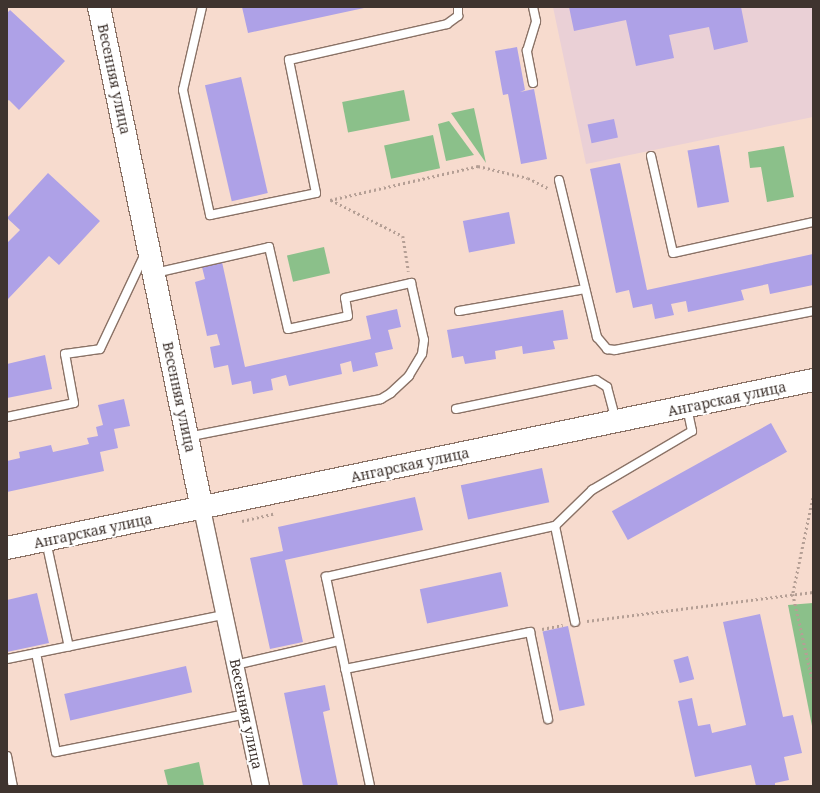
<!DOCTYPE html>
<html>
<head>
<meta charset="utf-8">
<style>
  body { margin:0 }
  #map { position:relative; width:820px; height:793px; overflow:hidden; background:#f7dbce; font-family:"Noto Serif",serif }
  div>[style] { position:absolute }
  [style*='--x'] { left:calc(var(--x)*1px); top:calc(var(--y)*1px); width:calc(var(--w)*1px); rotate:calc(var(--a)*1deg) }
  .education>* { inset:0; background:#ead0d6 }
  .green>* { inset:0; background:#8bc08a; transform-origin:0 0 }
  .building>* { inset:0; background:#aea1e7; transform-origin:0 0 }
  .path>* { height:2.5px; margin-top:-1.25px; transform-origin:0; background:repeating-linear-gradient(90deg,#b59f95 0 2px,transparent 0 5px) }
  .roads { filter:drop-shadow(1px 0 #8a7266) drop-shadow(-1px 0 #8a7266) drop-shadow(0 1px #8a7266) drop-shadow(0 -1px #8a7266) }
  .lane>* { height:8px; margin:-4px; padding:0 4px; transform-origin:4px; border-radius:4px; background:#fff }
  .street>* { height:16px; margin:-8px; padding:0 8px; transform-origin:8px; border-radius:8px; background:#fff }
  .secondary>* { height:22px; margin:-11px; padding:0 11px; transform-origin:11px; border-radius:11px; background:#fff }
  span { translate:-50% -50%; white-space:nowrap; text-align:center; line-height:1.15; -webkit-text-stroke:4px #fff; paint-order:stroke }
  .street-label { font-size:14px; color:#3f342f }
  .frame { position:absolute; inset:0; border:8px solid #3f342f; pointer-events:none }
</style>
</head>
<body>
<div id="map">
  <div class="education">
    <div style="clip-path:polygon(553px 7px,813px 7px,813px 117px,586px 164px)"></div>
  </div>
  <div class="green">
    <div style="left:404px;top:90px;width:31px;height:63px;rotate:79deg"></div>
    <div style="clip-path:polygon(474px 108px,486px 163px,451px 113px)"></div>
    <div style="clip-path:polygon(449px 121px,474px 155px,446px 161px,438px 124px)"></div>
    <div style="left:433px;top:135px;width:34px;height:50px;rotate:78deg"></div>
    <div style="clip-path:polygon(784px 146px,794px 197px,767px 202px,761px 167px,750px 168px,748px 152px)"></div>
    <div style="left:324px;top:247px;width:27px;height:38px;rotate:77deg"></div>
    <div style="clip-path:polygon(813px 603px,813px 731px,788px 605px)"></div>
    <div style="clip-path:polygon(199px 762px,204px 786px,168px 786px,164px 770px)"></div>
  </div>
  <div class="building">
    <div style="clip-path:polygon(242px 7px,364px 7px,364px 8px,248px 33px)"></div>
    <div style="clip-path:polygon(569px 7px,741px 7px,748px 42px,714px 50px,709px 27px,669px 35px,674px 58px,636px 66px,626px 20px,574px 31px)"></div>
    <div style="clip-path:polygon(10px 10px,65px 61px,19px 110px,9px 100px,7px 101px,7px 13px)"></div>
    <div style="clip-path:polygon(517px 47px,525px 90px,520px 92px,534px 89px,547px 159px,521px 164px,508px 94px,503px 95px,495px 51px)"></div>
    <div style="left:241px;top:77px;width:119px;height:37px;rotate:77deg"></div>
    <div style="left:614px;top:119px;width:19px;height:27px;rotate:78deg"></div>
    <div style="left:719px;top:145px;width:58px;height:32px;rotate:80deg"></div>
    <div style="clip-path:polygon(620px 163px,647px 290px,813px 254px,813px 285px,770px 294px,768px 284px,741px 290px,744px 300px,688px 312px,686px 301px,671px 304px,674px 315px,655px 319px,652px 304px,633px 308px,629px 290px,616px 293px,590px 169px)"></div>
    <div style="clip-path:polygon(48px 173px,100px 221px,59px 265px,49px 256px,8px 299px,7px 243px,20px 230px,7px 218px)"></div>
    <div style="left:509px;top:212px;width:32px;height:47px;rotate:79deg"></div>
    <div style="clip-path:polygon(222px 262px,245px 367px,371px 339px,366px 316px,397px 309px,401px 327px,388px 330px,393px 349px,375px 353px,378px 366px,353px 372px,351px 361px,340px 364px,342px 374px,289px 386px,286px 375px,271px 379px,273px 390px,253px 394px,251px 381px,232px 385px,228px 365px,214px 368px,210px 347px,220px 345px,217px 334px,207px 336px,195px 282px,205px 279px,202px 267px)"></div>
    <div style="clip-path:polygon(563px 310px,568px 339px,553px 341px,555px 349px,523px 354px,522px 346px,495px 351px,496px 359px,465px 364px,463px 356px,452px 358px,447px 330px)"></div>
    <div style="clip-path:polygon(45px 355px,52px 389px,7px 398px,7px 364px)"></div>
    <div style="clip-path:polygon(124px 399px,130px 426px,114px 429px,118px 448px,100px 452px,104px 471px,7px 492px,7px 461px,20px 458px,19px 452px,51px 445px,53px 452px,89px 444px,87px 438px,98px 436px,96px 427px,103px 425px,98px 405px)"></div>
    <div style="left:771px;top:423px;width:33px;height:182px;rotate:61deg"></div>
    <div style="left:542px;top:468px;width:35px;height:83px;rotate:78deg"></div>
    <div style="clip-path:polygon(415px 497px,423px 530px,285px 560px,303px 642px,270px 649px,250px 558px,283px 551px,278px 527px)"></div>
    <div style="left:501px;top:572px;width:35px;height:83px;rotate:78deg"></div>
    <div style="clip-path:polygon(37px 593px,49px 643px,7px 652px,7px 600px)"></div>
    <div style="clip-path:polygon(760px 614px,783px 717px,793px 715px,802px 753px,784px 757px,789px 780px,775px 783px,775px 786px,756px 786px,751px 765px,695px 777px,678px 701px,692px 698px,698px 726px,710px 724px,712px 733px,746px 725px,723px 622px)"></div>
    <div style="left:568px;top:626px;width:81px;height:26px;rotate:78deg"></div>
    <div style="left:688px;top:656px;width:24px;height:15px;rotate:75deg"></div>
    <div style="left:186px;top:666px;width:27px;height:125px;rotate:77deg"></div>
    <div style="clip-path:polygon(325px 685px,330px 710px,323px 712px,338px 786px,303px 786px,284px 693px)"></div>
  </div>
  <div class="path">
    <div style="--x:330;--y:200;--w:152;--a:-12.9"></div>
    <div style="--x:478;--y:166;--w:51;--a:13.5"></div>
    <div style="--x:528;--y:178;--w:22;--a:27"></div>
    <div style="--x:331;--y:200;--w:80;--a:26.6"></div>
    <div style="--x:403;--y:236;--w:36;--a:81"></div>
    <div style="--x:813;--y:498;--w:98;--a:101.8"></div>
    <div style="--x:793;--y:594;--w:91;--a:77.3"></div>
    <div style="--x:242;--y:521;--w:32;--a:-13"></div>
    <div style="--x:587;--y:621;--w:228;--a:-7.3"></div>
    <div style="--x:542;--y:629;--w:21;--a:-11"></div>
  </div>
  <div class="roads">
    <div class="lane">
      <div style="--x:202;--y:7;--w:85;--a:102.9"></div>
      <div style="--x:183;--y:90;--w:128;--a:77.8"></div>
      <div style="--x:210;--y:215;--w:108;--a:-11.7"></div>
      <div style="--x:316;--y:193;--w:136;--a:-101.5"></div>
      <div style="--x:289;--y:60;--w:162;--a:-12.8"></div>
      <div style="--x:447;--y:24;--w:14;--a:-36"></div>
      <div style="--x:458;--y:16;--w:9;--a:-90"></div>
      <div style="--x:533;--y:83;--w:33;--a:-101"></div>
      <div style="--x:527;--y:51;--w:31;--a:-73"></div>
      <div style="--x:536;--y:21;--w:14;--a:-102"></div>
      <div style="--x:651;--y:156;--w:99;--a:77.2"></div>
      <div style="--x:673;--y:253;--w:143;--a:-12.5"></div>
      <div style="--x:559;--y:180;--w:162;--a:76.4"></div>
      <div style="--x:597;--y:337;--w:16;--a:50"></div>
      <div style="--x:607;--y:349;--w:8;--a:7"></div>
      <div style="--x:615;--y:350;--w:202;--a:-11.1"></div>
      <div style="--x:155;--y:273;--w:117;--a:-12.8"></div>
      <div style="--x:269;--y:247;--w:84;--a:77"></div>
      <div style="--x:288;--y:329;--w:61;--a:-12.2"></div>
      <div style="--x:348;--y:316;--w:18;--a:-99"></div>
      <div style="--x:345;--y:298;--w:68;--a:-12.8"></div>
      <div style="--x:411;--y:283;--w:58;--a:77.2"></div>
      <div style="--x:424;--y:340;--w:14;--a:98"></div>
      <div style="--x:422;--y:354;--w:26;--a:121"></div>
      <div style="--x:409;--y:376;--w:25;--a:137"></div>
      <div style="--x:391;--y:393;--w:12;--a:149"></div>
      <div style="--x:381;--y:399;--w:197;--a:168.9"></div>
      <div style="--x:459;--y:311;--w:128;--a:-9.9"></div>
      <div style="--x:456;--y:409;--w:143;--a:-11.7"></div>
      <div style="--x:596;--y:380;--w:13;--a:32"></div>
      <div style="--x:607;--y:387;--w:34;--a:75"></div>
      <div style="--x:7;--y:417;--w:68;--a:-11.8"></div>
      <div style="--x:74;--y:403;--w:50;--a:-100.4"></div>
      <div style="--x:65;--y:354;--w:35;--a:-8"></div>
      <div style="--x:100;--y:349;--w:105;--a:-64.7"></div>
      <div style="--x:555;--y:526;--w:98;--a:78.2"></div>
      <div style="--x:46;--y:541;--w:108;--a:77.8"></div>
      <div style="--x:36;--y:653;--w:101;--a:78.6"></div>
      <div style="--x:56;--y:752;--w:194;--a:-11.3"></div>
      <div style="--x:7;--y:659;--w:221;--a:-11.5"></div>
      <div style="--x:235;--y:665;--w:107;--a:-13"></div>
      <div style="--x:345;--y:669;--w:189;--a:-11.3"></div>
      <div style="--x:530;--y:632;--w:89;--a:78.3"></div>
      <div style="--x:7;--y:756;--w:31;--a:79"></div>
      <div style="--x:370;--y:786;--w:214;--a:-101.9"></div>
      <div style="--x:326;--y:577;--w:235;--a:-12.6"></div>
      <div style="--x:555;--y:526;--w:52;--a:-44.2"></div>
      <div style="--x:592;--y:490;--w:116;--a:-30.5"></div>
      <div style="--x:692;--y:431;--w:24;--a:-102"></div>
    </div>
    <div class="street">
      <div style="--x:202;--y:509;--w:283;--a:78"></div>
    </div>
    <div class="secondary">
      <div style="--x:99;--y:7;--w:512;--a:78.41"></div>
      <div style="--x:7;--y:548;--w:823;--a:-11.77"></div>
    </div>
  </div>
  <div class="street-label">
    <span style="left:114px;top:79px;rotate:78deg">Весенняя улица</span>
    <span style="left:179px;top:397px;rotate:78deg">Весенняя улица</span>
    <span style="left:727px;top:399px;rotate:-12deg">Ангарская улица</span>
    <span style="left:410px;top:465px;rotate:-12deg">Ангарская улица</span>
    <span style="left:93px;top:531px;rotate:-12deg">Ангарская улица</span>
    <span style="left:246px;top:714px;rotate:78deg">Весенняя улица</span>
  </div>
  <div class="frame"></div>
</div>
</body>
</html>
